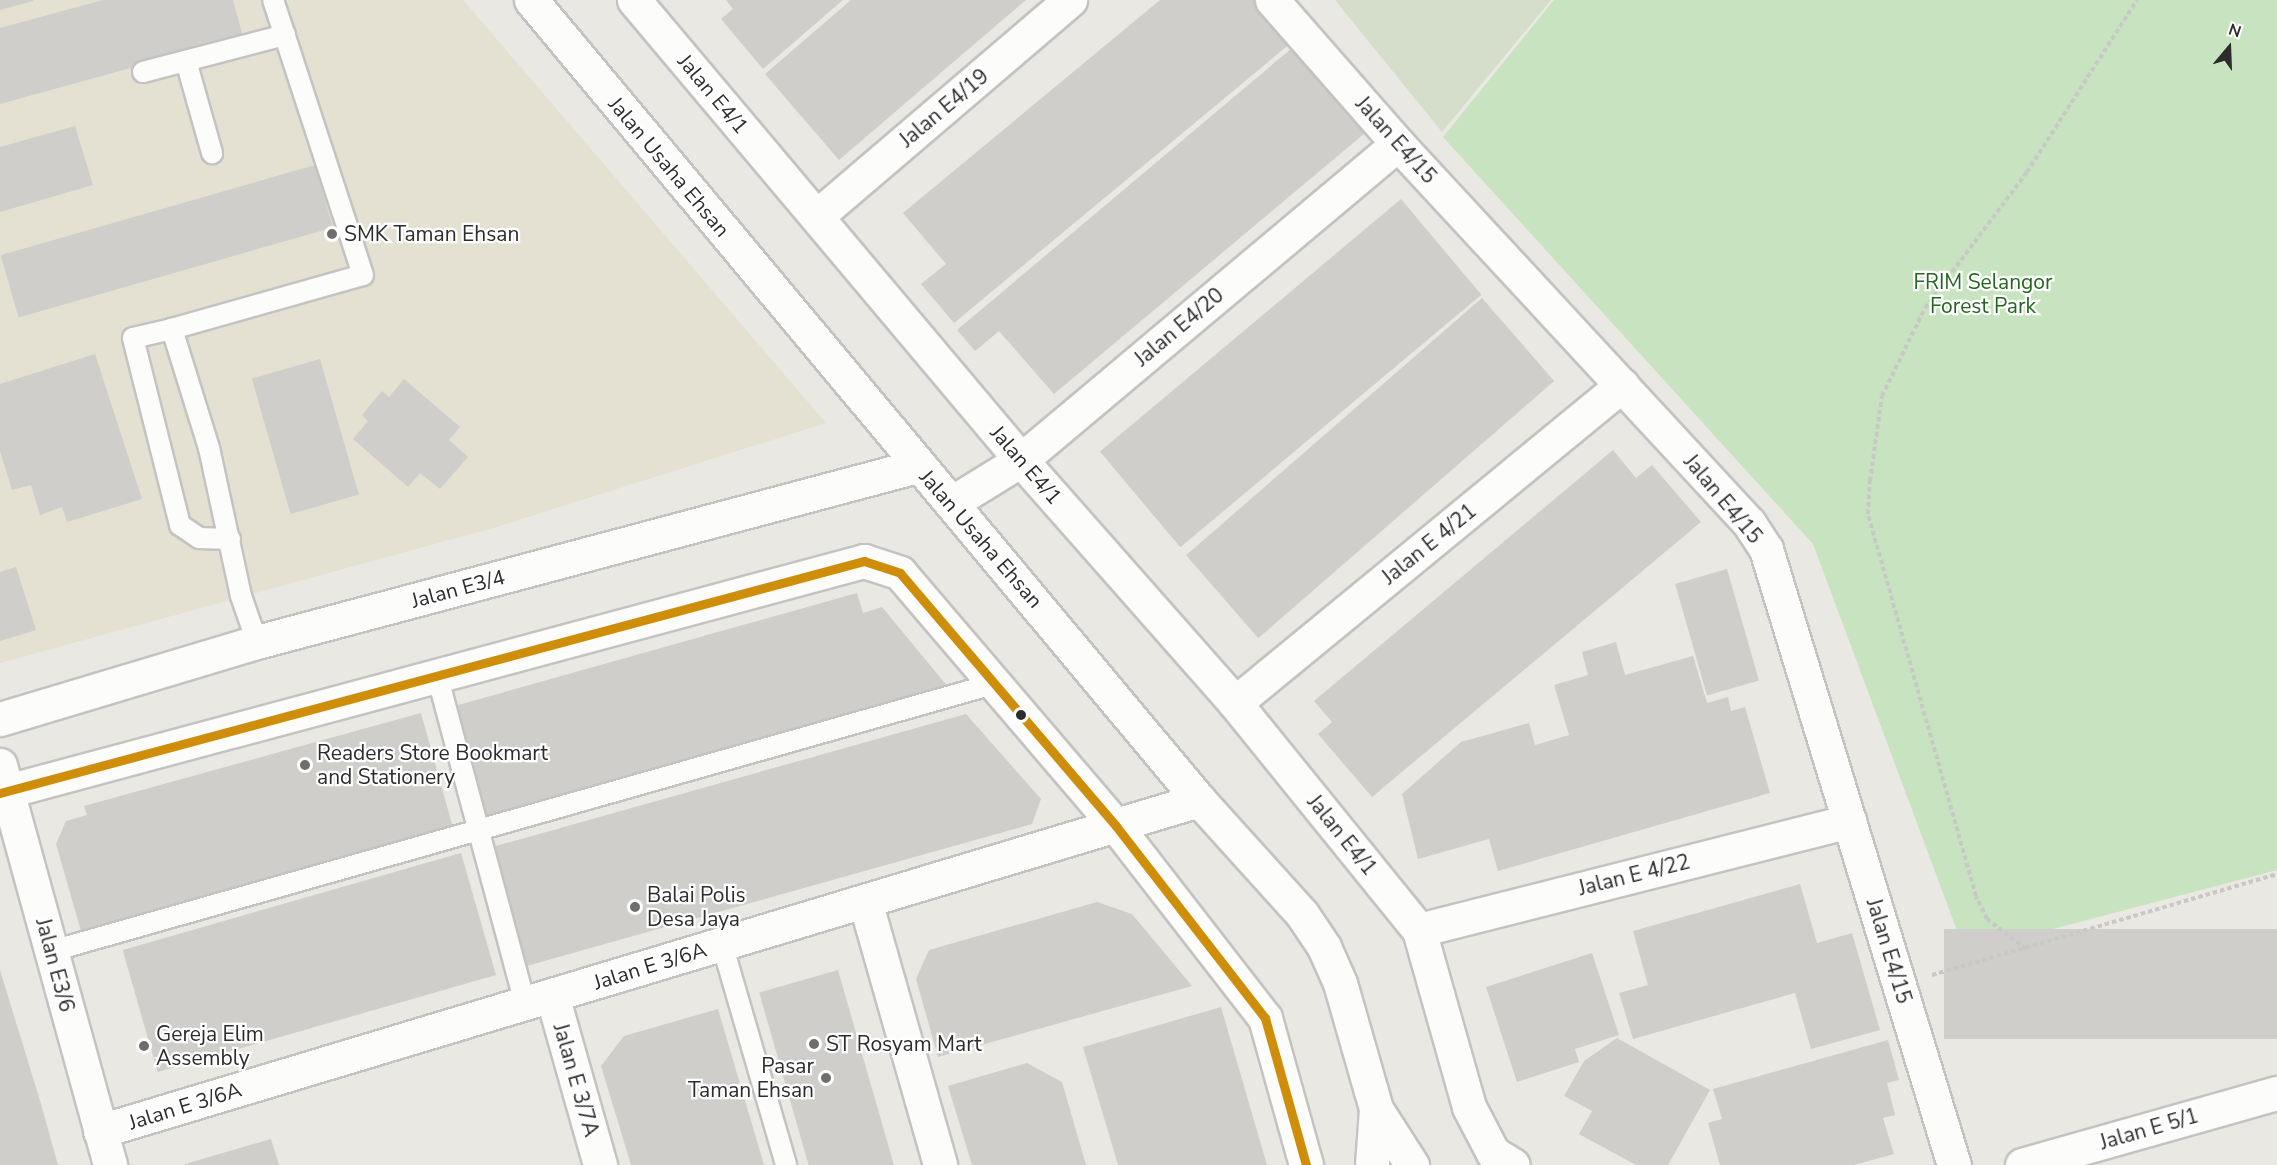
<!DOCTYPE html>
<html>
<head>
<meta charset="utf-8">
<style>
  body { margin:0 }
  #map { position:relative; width:2277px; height:1165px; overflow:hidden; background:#eae8e3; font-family:"Nunito Sans",sans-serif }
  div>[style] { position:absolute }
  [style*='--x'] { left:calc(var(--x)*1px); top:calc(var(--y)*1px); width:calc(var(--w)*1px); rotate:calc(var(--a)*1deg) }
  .education>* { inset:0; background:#e4e0d2 }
  .green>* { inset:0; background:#c8e3bf }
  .cemetery>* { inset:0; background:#d4decb }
  .building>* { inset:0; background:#cfceca; transform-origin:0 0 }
  .path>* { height:4px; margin-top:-2px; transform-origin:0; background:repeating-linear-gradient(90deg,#c8c8c7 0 4.5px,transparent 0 7.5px) }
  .roads { filter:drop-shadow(2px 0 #c4c3c2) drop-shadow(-2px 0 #c4c3c2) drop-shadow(0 2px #c4c3c2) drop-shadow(0 -2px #c4c3c2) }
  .service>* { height:20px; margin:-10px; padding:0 10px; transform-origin:10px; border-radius:10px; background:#fcfcfb }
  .minor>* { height:33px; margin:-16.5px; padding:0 16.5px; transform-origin:16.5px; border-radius:16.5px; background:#fcfcfb }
  .tertiary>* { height:33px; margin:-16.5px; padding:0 16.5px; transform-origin:16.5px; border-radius:16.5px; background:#fcfcfb }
  .bus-1>* { height:9px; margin:-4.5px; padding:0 4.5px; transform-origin:4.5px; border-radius:4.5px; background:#ce8e09 }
  .dots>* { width:16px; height:16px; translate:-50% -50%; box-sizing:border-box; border:3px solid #fff; border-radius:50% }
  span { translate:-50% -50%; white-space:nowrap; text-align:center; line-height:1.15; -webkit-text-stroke:4.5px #fff; paint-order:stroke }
  .street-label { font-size:21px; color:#2c2c2c }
  .poi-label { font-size:21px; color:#2c2c2c }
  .left { translate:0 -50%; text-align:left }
  .right { translate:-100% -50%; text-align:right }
  .park-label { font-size:21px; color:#256520 }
  .north { position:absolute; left:2199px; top:18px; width:60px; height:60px; -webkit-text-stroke:4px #fff; paint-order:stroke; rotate:19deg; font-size:16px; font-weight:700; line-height:24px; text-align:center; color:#2c2c2c }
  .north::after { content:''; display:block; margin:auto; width:21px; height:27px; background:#2c2c2c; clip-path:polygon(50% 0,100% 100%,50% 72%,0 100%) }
</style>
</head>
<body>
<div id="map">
  <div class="education">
    <div style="clip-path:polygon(0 0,463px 0,826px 423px,493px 528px,0 663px)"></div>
  </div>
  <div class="green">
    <div style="clip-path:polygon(1554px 0,2277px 0,2277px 870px,1965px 952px,1813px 544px,1443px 137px)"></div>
  </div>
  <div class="cemetery">
    <div style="clip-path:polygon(1335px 0,1551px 0,1442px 132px)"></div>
  </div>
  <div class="building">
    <div style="clip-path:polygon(0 0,33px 0,33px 1px,0 10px)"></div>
    <div style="clip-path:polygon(103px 0,233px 0,243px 37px,0 104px,0 28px)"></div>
    <div style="clip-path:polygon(726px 0,843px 0,763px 69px,721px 19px,733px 9px)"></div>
    <div style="clip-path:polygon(851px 0,1026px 0,839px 160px,765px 74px)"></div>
    <div style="clip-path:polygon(1160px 0,1256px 0,1292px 42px,954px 323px,921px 284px,946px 264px,903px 213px)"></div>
    <div style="clip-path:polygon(1298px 43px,1371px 128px,1054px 394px,999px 331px,975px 351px,957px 330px)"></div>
    <div style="clip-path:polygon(75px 126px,93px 185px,0 212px,0 147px)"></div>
    <div style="left:315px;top:165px;width:65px;height:327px;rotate:74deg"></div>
    <div style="left:1401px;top:199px;width:125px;height:393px;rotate:50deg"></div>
    <div style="left:1482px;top:298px;width:110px;height:392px;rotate:49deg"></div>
    <div style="clip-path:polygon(95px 354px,142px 499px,67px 522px,62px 507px,40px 515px,31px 485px,12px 490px,0 451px,0 384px)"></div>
    <div style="left:320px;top:359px;width:141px;height:71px;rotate:74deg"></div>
    <div style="clip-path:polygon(404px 379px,460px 427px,449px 440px,468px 457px,440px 489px,420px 473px,408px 487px,353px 439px,368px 421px,362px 415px,382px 391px,389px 397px)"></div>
    <div style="clip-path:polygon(1613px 450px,1636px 478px,1652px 465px,1701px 522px,1372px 797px,1318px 734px,1332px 722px,1314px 701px)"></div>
    <div style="clip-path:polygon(16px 567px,36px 630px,0 641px,0 572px)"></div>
    <div style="left:1727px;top:569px;width:116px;height:54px;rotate:74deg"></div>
    <div style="clip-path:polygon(857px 593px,863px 613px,882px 607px,953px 693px,485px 825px,451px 707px)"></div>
    <div style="clip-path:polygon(1616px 642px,1625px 675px,1693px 656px,1707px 703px,1728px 697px,1731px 711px,1745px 707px,1770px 793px,1498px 871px,1489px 839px,1418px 859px,1402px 794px,1461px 742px,1529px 723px,1535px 745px,1569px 735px,1554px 685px,1588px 675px,1582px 652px)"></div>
    <div style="clip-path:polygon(421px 713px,455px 835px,83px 938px,56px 844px,66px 821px,87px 815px,84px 806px)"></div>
    <div style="clip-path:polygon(966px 714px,1041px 799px,1032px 824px,523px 967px,489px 848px)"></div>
    <div style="left:461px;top:853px;width:127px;height:352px;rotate:74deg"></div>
    <div style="clip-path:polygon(1800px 884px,1817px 943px,1852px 933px,1880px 1030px,1811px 1049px,1795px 993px,1633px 1039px,1619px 993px,1648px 985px,1633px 931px)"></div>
    <div style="clip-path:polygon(1097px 902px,1132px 914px,1192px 986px,938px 1057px,916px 979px,929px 950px)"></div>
    <div style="left:2277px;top:929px;width:110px;height:333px;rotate:90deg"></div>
    <div style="clip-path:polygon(1592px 953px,1619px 1035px,1575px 1049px,1579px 1062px,1517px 1082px,1486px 987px)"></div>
    <div style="clip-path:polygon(0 970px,41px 1104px,58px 1165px,0 1165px)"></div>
    <div style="left:838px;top:970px;width:203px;height:82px;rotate:74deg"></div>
    <div style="clip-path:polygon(1221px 1007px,1267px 1165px,1118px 1165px,1083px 1047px)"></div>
    <div style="clip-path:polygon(718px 1009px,764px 1165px,631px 1165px,601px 1066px,624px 1036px)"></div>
    <div style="clip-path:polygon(1617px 1038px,1710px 1090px,1668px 1165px,1636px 1165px,1579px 1134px,1592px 1111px,1564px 1096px,1584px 1061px)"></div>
    <div style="clip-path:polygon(1888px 1040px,1899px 1080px,1887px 1083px,1895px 1115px,1883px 1118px,1894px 1154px,1854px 1165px,1720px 1165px,1708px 1123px,1722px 1119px,1713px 1089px)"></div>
    <div style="clip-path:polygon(1027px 1063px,1062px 1082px,1086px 1165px,972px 1165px,948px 1086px)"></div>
    <div style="clip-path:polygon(271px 1139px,279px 1165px,185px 1165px,185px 1164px)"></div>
  </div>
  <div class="path">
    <div style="--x:2026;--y:949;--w:49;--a:-142.4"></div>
    <div style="--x:1987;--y:919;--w:25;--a:-116"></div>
    <div style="--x:1976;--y:896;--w:397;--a:-105.8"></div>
    <div style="--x:1868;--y:514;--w:33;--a:-87"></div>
    <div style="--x:1870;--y:481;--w:86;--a:-82"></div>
    <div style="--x:1882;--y:396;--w:98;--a:-64"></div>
    <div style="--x:1925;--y:308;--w:170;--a:-53.1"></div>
    <div style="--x:2027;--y:172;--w:204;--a:-57.4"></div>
    <div style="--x:1932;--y:975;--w:359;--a:-16.3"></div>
  </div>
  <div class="roads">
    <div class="service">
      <div style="--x:186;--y:61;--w:96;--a:74.2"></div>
      <div style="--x:143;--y:72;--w:147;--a:-14.6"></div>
      <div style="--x:172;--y:329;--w:40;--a:167"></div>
      <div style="--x:133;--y:338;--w:193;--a:75.9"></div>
      <div style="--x:180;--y:525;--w:23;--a:34"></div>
      <div style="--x:199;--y:538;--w:31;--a:2"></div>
      <div style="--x:257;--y:642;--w:49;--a:-109.2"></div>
      <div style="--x:241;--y:596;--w:151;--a:-102.2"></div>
      <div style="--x:209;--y:448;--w:125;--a:-107.3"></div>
      <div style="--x:172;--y:329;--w:198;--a:-15.8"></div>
      <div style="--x:363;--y:275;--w:289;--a:-108.1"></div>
      <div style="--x:437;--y:675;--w:340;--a:75"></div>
      <div style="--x:722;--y:944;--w:230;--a:73.8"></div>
      <div style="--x:52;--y:951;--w:978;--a:-15.84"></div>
    </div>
    <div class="minor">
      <div style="--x:634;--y:0;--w:601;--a:49.93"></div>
      <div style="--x:1021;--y:460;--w:324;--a:48.6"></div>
      <div style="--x:1235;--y:703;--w:292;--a:51"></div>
      <div style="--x:1419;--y:930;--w:184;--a:74.2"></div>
      <div style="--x:1469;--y:1107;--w:52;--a:62.4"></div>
      <div style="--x:1493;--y:1153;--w:23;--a:31"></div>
      <div style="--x:1272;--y:0;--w:191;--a:48.8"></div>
      <div style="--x:1398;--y:144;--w:517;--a:47.2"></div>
      <div style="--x:1749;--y:523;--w:31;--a:57"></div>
      <div style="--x:1766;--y:549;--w:644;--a:73.03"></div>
      <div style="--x:817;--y:216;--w:333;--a:-40.5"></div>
      <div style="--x:953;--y:502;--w:80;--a:-31.7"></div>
      <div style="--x:1021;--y:460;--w:492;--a:-40"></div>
      <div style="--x:1235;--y:703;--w:501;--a:-39.41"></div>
      <div style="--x:0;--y:719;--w:268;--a:-16.7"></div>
      <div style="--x:257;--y:642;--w:683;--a:-14.93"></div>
      <div style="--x:0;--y:765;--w:415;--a:74.6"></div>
      <div style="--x:0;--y:793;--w:895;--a:-15.03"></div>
      <div style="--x:864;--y:561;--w:38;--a:18"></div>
      <div style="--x:900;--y:573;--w:333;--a:49.5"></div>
      <div style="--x:1116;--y:826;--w:243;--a:52.2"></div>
      <div style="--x:1265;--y:1018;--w:153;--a:74.4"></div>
      <div style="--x:865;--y:901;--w:274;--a:74.1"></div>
      <div style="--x:1419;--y:930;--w:444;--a:-14.2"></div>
      <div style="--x:552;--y:995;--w:177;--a:74.2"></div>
      <div style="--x:100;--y:1131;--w:1148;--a:-16.76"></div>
      <div style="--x:2022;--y:1165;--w:265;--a:-15.8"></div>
    </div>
    <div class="tertiary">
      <div style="--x:531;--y:0;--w:1042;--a:50.14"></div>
      <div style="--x:1199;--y:800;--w:154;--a:47.9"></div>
      <div style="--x:1302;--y:914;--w:40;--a:56"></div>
      <div style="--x:1324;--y:947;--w:39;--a:66"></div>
      <div style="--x:1340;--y:983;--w:112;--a:74"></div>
      <div style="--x:1371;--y:1091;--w:19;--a:74"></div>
      <div style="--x:1376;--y:1109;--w:56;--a:94.1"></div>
      <div style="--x:1376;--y:1109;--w:67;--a:57.3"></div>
    </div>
  </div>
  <div class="bus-1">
    <div style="--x:0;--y:793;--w:895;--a:-15.03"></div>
    <div style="--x:864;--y:561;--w:38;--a:18"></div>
    <div style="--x:900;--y:573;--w:333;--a:49.5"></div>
    <div style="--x:1116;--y:826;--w:243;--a:52.2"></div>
    <div style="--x:1265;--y:1018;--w:153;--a:74.4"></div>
  </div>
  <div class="dots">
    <div style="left:332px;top:234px;background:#6e6e6c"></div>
    <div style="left:1021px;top:715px;background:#2c2c2c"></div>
    <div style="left:305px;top:765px;background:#6e6e6c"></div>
    <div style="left:635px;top:907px;background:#6e6e6c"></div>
    <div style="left:814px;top:1044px;background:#6e6e6c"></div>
    <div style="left:144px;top:1046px;background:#6e6e6c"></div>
    <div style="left:826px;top:1078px;background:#6e6e6c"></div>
  </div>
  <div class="street-label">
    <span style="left:713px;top:94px;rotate:50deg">Jalan E4/1</span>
    <span style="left:944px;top:108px;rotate:-40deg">Jalan E4/19</span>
    <span style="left:1396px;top:140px;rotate:48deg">Jalan E4/15</span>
    <span style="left:669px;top:167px;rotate:50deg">Jalan Usaha Ehsan</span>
    <span style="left:1179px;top:327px;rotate:-40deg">Jalan E4/20</span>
    <span style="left:1026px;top:465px;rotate:49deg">Jalan E4/1</span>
    <span style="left:1723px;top:499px;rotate:50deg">Jalan E4/15</span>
    <span style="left:981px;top:539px;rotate:49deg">Jalan Usaha Ehsan</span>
    <span style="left:1429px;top:544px;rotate:-39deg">Jalan E 4/21</span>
    <span style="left:458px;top:589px;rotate:-15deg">Jalan E3/4</span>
    <span style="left:1342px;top:835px;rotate:51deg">Jalan E4/1</span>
    <span style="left:1634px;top:875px;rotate:-14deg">Jalan E 4/22</span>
    <span style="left:1889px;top:951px;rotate:73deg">Jalan E4/15</span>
    <span style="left:55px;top:965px;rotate:75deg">Jalan E3/6</span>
    <span style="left:650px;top:966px;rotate:-17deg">Jalan E 3/6A</span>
    <span style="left:576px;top:1080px;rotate:74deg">Jalan E 3/7A</span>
    <span style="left:185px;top:1106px;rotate:-17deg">Jalan E 3/6A</span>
    <span style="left:2149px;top:1129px;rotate:-16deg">Jalan E 5/1</span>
  </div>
  <div class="poi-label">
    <span class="left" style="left:344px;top:234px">SMK Taman Ehsan</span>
    <span class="left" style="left:317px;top:765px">Readers Store Bookmart<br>and Stationery</span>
    <span class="left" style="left:647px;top:907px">Balai Polis<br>Desa Jaya</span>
    <span class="left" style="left:156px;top:1046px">Gereja Elim<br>Assembly</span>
    <span class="left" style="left:826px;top:1044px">ST Rosyam Mart</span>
    <span class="right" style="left:814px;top:1078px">Pasar<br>Taman Ehsan</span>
  </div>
  <div class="park-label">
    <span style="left:1983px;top:294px">FRIM Selangor<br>Forest Park</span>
  </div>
  <div class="north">N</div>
</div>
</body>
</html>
